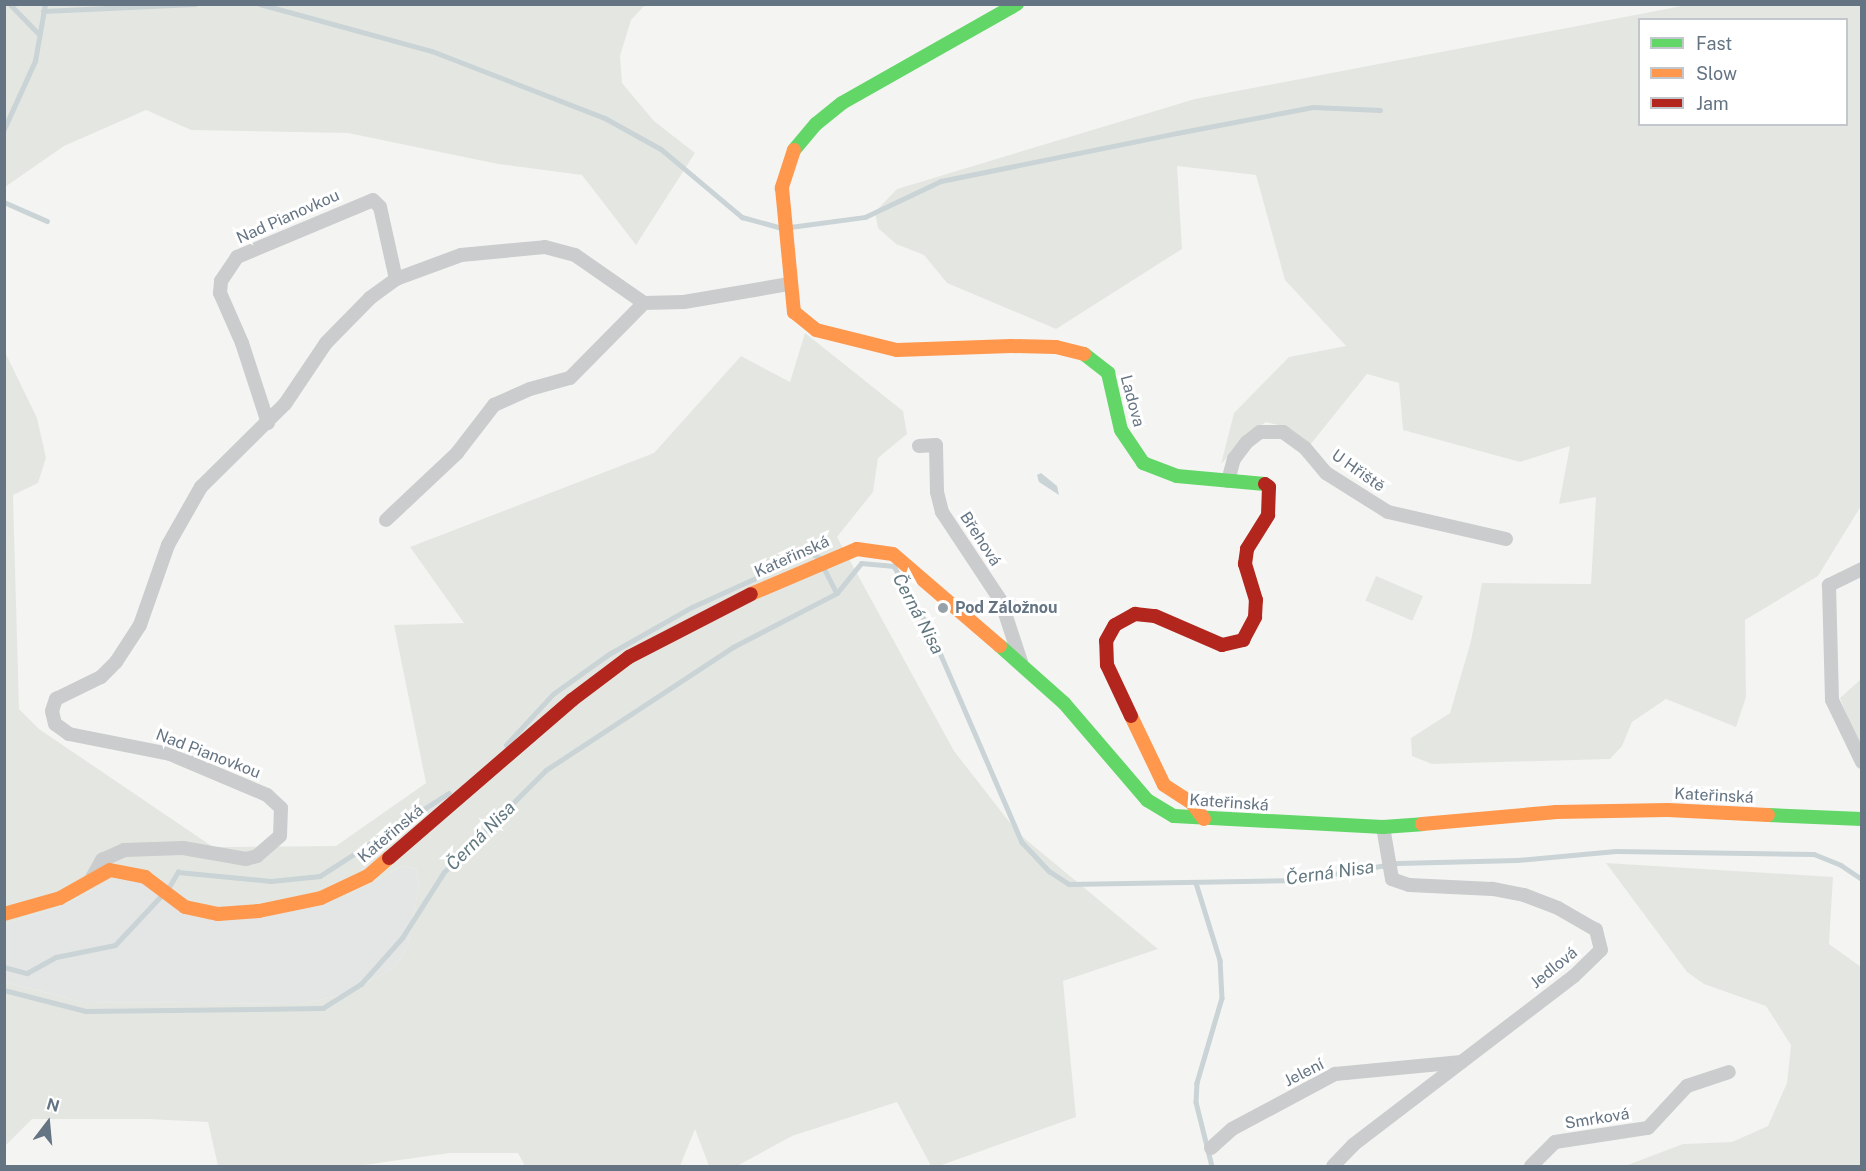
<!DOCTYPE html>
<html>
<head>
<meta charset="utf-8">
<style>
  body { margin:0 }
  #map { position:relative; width:1866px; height:1171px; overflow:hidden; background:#f4f5f3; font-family:"Public Sans",sans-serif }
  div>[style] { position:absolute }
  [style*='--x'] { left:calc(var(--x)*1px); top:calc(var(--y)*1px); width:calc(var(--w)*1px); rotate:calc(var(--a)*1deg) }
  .built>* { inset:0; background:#e4e6e5 }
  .green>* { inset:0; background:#e4e7e1; transform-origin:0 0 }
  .water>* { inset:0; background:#cad3d5 }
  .stream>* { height:4.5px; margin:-2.25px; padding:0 2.25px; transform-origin:2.25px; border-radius:2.25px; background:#cad3d5 }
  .street>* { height:14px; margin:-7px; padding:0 7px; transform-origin:7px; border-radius:7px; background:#cacccd }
  .fast>* { height:14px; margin:-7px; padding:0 7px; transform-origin:7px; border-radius:7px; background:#63d668 }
  .slow>* { height:14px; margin:-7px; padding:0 7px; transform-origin:7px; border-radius:7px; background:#ff974d }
  .jam>* { height:14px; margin:-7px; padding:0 7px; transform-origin:7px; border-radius:7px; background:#b3261e }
  .dots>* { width:16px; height:16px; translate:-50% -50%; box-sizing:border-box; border:3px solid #fff; border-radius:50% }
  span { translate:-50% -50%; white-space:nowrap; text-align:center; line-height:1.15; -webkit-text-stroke:6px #fff; paint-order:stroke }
  .street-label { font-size:16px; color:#647483 }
  .poi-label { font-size:16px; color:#647483; font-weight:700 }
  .left { translate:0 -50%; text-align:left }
  .water-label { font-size:18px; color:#60777f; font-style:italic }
  .frame { position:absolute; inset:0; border:6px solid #647483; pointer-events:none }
  .legend { position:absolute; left:1638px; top:18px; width:210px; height:108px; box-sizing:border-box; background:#fff; border:2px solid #c1c7cd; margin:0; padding:8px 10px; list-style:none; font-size:18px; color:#647483 }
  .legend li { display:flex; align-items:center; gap:12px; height:30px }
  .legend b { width:30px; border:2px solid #c1c7cd }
  .north { position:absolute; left:18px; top:1093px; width:60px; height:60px; -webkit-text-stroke:4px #fff; paint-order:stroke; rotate:16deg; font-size:16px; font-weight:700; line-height:24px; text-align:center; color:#647483 }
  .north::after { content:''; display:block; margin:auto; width:21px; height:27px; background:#647483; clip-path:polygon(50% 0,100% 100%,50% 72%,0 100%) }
</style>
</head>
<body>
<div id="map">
  <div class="built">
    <div style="clip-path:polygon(402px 866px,416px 869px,419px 885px,408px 945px,395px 967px,344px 995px,299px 1004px,82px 1002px,5px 982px,5px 924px,58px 907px,122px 876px,347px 896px)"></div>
  </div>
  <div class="green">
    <div style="clip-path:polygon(4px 5px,645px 5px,631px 20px,620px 56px,622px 83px,654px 121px,695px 153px,636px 245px,582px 175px,498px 164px,348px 133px,191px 130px,146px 110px,64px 146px,5px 187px)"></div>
    <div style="clip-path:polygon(evenodd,1687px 5px,1861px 5px,1861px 506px,1818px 576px,1745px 620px,1746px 697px,1736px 727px,1666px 699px,1632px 722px,1622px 746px,1610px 759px,1432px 764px,1412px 756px,1411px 738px,1450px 713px,1471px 641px,1482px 583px,1591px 584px,1596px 497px,1559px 504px,1570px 446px,1520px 462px,1403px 430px,1399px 383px,1367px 374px,1310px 445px,1286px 427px,1266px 422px,1250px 433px,1221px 464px,1234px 413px,1289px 357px,1346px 346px,1285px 280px,1256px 175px,1177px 166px,1182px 249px,1056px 329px,947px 283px,924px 255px,896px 244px,878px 228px,875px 212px,897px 189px,1195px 99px,1687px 5px,1640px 20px,1846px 20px,1846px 124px,1640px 124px,1640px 20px)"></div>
    <div style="clip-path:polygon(805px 333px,903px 411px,907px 434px,878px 458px,873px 492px,837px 537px,954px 751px,1018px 833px,1158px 949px,1063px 981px,1076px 1117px,939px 1166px,931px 1166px,897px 1102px,792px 1136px,737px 1166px,709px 1166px,695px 1129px,680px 1166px,525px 1166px,518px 1153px,450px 1153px,357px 1166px,218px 1166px,208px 1122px,147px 1119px,32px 1119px,5px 1146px,5px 982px,82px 1002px,299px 1004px,344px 995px,395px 967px,408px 945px,419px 885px,416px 869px,402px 866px,347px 896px,219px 921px,156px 879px,122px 876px,58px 907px,5px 924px,4px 350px,37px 418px,46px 458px,38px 483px,13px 495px,19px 709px,39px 729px,213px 847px,336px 846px,426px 783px,394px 625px,464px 623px,410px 547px,654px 453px,741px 356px,790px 382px)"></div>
    <div style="left:1376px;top:576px;width:51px;height:27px;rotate:23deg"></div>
    <div style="clip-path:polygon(1861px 679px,1861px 741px,1857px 741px,1840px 698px)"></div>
    <div style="clip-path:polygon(1606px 863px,1833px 877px,1829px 944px,1861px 967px,1861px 1166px,1625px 1166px,1683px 1144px,1732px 1142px,1768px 1126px,1787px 1083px,1791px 1045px,1766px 1006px,1704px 984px,1687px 972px)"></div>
  </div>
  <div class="water">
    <div style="clip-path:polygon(1041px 473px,1057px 486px,1059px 495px,1039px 482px,1037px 475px)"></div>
  </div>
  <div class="stream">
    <div style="--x:10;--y:4;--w:40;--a:46"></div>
    <div style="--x:260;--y:4;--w:178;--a:15.3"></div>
    <div style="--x:432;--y:51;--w:186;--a:21.2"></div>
    <div style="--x:605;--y:118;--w:64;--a:29"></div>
    <div style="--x:661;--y:149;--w:106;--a:40"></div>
    <div style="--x:742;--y:217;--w:41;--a:15.4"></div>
    <div style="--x:43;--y:11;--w:152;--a:-2.6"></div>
    <div style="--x:4;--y:129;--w:75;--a:-65.5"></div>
    <div style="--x:35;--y:61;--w:58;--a:-80"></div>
    <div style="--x:4;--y:202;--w:47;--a:23.8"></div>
    <div style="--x:790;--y:227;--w:76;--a:-7.6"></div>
    <div style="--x:865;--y:217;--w:84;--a:-25.3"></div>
    <div style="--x:941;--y:181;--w:241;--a:-11.5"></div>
    <div style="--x:1177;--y:133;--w:138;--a:-10.8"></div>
    <div style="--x:1313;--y:107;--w:67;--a:2.6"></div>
    <div style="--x:823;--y:566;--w:30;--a:63"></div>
    <div style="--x:506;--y:745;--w:69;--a:-47.3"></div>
    <div style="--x:553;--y:694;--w:69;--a:-35.5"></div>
    <div style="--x:609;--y:654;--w:95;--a:-29.5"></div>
    <div style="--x:692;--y:607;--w:131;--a:-24.4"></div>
    <div style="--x:811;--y:553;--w:10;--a:29"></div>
    <div style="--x:1196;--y:883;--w:81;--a:72.7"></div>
    <div style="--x:1220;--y:960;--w:38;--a:87"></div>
    <div style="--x:1222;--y:998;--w:89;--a:106.4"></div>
    <div style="--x:1197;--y:1083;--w:19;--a:93"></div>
    <div style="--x:1196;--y:1102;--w:66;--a:76"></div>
    <div style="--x:168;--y:889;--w:20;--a:-60"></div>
    <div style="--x:178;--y:872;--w:93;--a:5.5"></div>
    <div style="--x:271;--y:881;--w:49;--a:-5.8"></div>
    <div style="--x:320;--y:876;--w:153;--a:-32.8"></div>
    <div style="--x:4;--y:967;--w:24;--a:15"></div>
    <div style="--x:27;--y:973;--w:33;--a:-29"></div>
    <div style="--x:56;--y:957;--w:60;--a:-11.5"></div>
    <div style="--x:115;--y:945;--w:69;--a:-46.8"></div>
    <div style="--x:4;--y:990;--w:85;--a:14.4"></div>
    <div style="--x:86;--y:1011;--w:237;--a:-0.7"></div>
    <div style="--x:323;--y:1008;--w:45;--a:-32.3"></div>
    <div style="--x:361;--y:984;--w:62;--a:-48.3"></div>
    <div style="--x:402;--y:938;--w:78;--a:-57.5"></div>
    <div style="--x:444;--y:872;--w:144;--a:-45"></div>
    <div style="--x:546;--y:770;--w:224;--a:-33.3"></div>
    <div style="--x:733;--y:647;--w:117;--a:-27.4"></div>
    <div style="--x:837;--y:593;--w:38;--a:-51"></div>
    <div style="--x:861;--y:563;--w:33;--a:5"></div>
    <div style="--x:894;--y:566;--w:76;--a:60.7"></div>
    <div style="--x:931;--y:632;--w:229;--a:66.6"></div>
    <div style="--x:1022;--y:842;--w:40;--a:47"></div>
    <div style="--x:1049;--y:871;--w:24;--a:33"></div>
    <div style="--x:1069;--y:884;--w:229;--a:-1"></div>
    <div style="--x:1298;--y:880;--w:101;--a:-9.6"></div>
    <div style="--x:1398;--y:863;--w:119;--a:-1.4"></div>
    <div style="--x:1517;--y:860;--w:99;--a:-5.2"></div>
    <div style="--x:1616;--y:851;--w:198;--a:0.9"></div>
    <div style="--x:1814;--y:854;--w:29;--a:22"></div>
    <div style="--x:1841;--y:865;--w:25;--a:34"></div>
  </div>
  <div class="street">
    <div style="--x:268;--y:423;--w:84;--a:-108"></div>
    <div style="--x:242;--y:343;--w:55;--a:-113.7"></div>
    <div style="--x:220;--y:293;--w:12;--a:-85"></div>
    <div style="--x:221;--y:281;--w:29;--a:-56"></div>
    <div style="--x:237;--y:257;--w:147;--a:-22.7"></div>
    <div style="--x:373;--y:200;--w:10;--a:45"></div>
    <div style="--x:380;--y:207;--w:74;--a:77.5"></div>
    <div style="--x:919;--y:446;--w:17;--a:-3"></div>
    <div style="--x:936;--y:445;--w:47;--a:88.8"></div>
    <div style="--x:937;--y:492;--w:21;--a:76"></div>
    <div style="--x:942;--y:512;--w:107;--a:56.5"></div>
    <div style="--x:1001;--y:601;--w:64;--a:71.8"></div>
    <div style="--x:1228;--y:481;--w:23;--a:-75"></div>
    <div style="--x:1234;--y:459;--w:21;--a:-53"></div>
    <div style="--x:1247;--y:442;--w:16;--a:-38"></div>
    <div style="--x:1260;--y:432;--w:23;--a:0"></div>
    <div style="--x:1283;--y:432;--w:27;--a:36"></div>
    <div style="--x:1305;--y:448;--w:33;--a:50"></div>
    <div style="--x:1326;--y:473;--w:73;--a:32.2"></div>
    <div style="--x:1388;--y:512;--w:121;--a:12.9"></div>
    <div style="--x:386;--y:520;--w:98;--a:-43.3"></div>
    <div style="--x:457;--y:453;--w:61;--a:-52.4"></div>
    <div style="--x:494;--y:405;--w:39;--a:-24"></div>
    <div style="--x:530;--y:389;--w:41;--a:-15.4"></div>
    <div style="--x:570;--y:378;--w:105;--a:-45.4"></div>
    <div style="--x:1862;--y:569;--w:37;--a:154"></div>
    <div style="--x:1829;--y:585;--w:115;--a:88.5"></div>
    <div style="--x:1832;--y:700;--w:69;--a:64.2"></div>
    <div style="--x:92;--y:878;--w:21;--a:-61"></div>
    <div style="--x:102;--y:860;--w:24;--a:-24"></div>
    <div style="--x:124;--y:850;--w:59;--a:-1.9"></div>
    <div style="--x:183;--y:848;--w:64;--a:9.9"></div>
    <div style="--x:246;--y:859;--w:11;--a:-15"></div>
    <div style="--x:257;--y:856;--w:30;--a:-41"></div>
    <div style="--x:280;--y:836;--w:28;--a:-88"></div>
    <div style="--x:281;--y:808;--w:19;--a:-137"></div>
    <div style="--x:267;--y:795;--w:105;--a:-157.1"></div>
    <div style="--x:170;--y:754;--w:103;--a:-168.8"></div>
    <div style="--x:69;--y:734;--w:17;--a:-144"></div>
    <div style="--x:55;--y:724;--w:13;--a:-103"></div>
    <div style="--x:52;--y:711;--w:13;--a:-72"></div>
    <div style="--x:56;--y:699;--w:50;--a:-26.1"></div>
    <div style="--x:101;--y:677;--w:21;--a:-45"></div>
    <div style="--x:116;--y:662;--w:44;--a:-57"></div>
    <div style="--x:140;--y:625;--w:85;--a:-70.7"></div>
    <div style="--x:168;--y:545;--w:67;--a:-60.4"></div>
    <div style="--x:201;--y:487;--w:118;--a:-44.7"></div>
    <div style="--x:285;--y:404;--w:73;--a:-56.1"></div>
    <div style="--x:326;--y:343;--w:63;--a:-45.6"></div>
    <div style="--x:370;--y:298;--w:32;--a:-36"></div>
    <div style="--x:396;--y:279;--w:69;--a:-20.3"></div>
    <div style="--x:461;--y:255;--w:84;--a:-5.4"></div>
    <div style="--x:545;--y:247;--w:31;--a:15"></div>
    <div style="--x:575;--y:255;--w:84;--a:34.8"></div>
    <div style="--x:644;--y:303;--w:40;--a:-1.4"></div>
    <div style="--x:684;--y:302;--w:107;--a:-9.7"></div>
    <div style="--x:1211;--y:1148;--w:28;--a:-42"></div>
    <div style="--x:1232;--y:1129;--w:117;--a:-28.1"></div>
    <div style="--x:1335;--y:1074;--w:127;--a:-5.4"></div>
    <div style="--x:1333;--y:1166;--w:29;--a:-46"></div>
    <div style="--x:1353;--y:1145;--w:278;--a:-37.4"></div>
    <div style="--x:1574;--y:976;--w:37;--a:-44"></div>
    <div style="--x:1601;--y:950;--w:21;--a:-104"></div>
    <div style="--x:1596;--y:930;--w:44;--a:-149.9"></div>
    <div style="--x:1558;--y:908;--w:36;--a:-159"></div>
    <div style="--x:1524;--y:895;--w:33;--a:-169"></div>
    <div style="--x:1492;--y:889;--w:83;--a:-177.2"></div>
    <div style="--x:1409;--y:885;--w:18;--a:-161"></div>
    <div style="--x:1392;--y:879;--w:53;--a:-99.8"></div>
    <div style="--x:1531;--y:1166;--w:34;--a:-45"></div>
    <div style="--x:1555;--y:1142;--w:94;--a:-8.6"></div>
    <div style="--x:1648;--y:1128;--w:57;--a:-47.1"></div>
    <div style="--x:1687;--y:1086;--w:44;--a:-18.4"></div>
  </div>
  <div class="fast">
    <div style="--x:794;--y:150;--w:34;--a:-50"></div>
    <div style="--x:816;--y:124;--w:33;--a:-39"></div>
    <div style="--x:842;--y:103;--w:201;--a:-29.5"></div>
    <div style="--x:1084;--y:354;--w:31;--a:38"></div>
    <div style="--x:1108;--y:373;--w:58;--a:77.2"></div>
    <div style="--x:1121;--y:430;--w:40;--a:56"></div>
    <div style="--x:1143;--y:463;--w:36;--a:21"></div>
    <div style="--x:1177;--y:476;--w:88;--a:5.2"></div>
    <div style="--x:1000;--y:646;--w:86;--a:41.7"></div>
    <div style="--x:1064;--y:703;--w:128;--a:49.4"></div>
    <div style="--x:1147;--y:800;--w:31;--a:31"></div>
    <div style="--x:1174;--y:816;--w:209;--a:3"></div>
    <div style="--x:1383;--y:827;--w:39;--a:-4"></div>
    <div style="--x:1768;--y:815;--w:94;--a:2.4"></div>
  </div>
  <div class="slow">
    <div style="--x:794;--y:150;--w:40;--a:108"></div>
    <div style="--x:782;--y:188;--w:125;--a:84.5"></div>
    <div style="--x:794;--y:312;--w:28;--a:39"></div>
    <div style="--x:816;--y:330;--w:83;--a:13.9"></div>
    <div style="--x:897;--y:350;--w:114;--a:-2"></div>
    <div style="--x:1011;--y:346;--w:45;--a:1.3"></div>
    <div style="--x:1056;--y:347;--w:29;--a:14"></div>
    <div style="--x:751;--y:594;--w:115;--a:-23"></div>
    <div style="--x:857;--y:549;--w:36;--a:8"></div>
    <div style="--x:893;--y:554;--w:141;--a:40.7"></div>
    <div style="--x:1131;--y:716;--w:76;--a:64.4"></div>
    <div style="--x:1164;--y:785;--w:33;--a:33"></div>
    <div style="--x:1192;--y:803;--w:20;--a:53"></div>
    <div style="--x:1422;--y:824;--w:135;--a:-5.1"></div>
    <div style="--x:1556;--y:812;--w:112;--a:-1"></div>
    <div style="--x:1668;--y:810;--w:100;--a:2.9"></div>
    <div style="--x:4;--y:914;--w:58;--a:-15.9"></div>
    <div style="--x:60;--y:898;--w:57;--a:-29.2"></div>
    <div style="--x:110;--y:870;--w:36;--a:11"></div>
    <div style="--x:145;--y:877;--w:50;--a:36.9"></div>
    <div style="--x:185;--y:907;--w:34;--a:12"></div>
    <div style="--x:218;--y:914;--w:41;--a:-4.2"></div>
    <div style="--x:259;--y:911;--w:63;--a:-11.8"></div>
    <div style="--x:321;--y:898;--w:52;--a:-25.1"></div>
    <div style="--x:368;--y:876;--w:28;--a:-41"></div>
  </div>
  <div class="jam">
    <div style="--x:1131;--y:716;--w:56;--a:-115.2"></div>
    <div style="--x:1107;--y:665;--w:24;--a:-92"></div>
    <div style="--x:1106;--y:641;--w:18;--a:-61"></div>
    <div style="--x:1115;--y:625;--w:23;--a:-29"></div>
    <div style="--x:1135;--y:614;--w:20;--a:6"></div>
    <div style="--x:1155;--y:616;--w:73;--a:23.4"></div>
    <div style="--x:1222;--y:645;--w:22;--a:-13"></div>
    <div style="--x:1243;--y:640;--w:26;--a:-62"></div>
    <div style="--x:1255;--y:617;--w:17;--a:-87"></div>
    <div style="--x:1256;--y:600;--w:38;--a:-107"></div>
    <div style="--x:1245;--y:564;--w:15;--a:-82"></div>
    <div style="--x:1247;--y:549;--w:40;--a:-58"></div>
    <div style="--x:1268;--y:515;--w:28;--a:-88"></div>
    <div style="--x:1269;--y:487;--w:5;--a:-143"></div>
    <div style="--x:389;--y:858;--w:242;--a:-40.8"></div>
    <div style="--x:572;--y:700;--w:71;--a:-37"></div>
    <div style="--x:629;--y:657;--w:137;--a:-27.3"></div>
  </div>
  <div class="dots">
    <div style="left:943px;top:608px;background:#96a1aa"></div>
  </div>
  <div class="street-label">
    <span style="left:288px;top:217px;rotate:-24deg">Nad Pianovkou</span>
    <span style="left:1132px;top:401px;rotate:75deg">Ladova</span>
    <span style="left:1358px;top:471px;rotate:35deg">U Hřiště</span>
    <span style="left:980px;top:539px;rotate:57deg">Břehová</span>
    <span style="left:792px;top:557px;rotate:-24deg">Kateřinská</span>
    <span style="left:208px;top:754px;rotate:21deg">Nad Pianovkou</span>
    <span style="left:1714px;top:796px;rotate:3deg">Kateřinská</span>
    <span style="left:1229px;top:803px;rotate:4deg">Kateřinská</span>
    <span style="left:391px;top:834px;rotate:-40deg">Kateřinská</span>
    <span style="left:1554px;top:968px;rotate:-39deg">Jedlová</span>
    <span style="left:1304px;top:1073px;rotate:-27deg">Jelení</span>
    <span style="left:1597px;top:1119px;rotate:-9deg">Smrková</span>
  </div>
  <div class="poi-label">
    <span class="left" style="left:955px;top:608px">Pod Záložnou</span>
  </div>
  <div class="water-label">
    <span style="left:918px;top:614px;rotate:62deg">Černá Nisa</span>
    <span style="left:481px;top:836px;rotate:-45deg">Černá Nisa</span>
    <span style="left:1330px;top:873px;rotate:-8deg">Černá Nisa</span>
  </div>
  <div class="frame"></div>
  <ul class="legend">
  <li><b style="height:8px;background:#63d668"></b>Fast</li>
  <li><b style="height:8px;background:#ff974d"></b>Slow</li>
  <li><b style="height:8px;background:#b3261e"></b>Jam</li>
  </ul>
  <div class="north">N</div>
</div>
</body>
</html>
